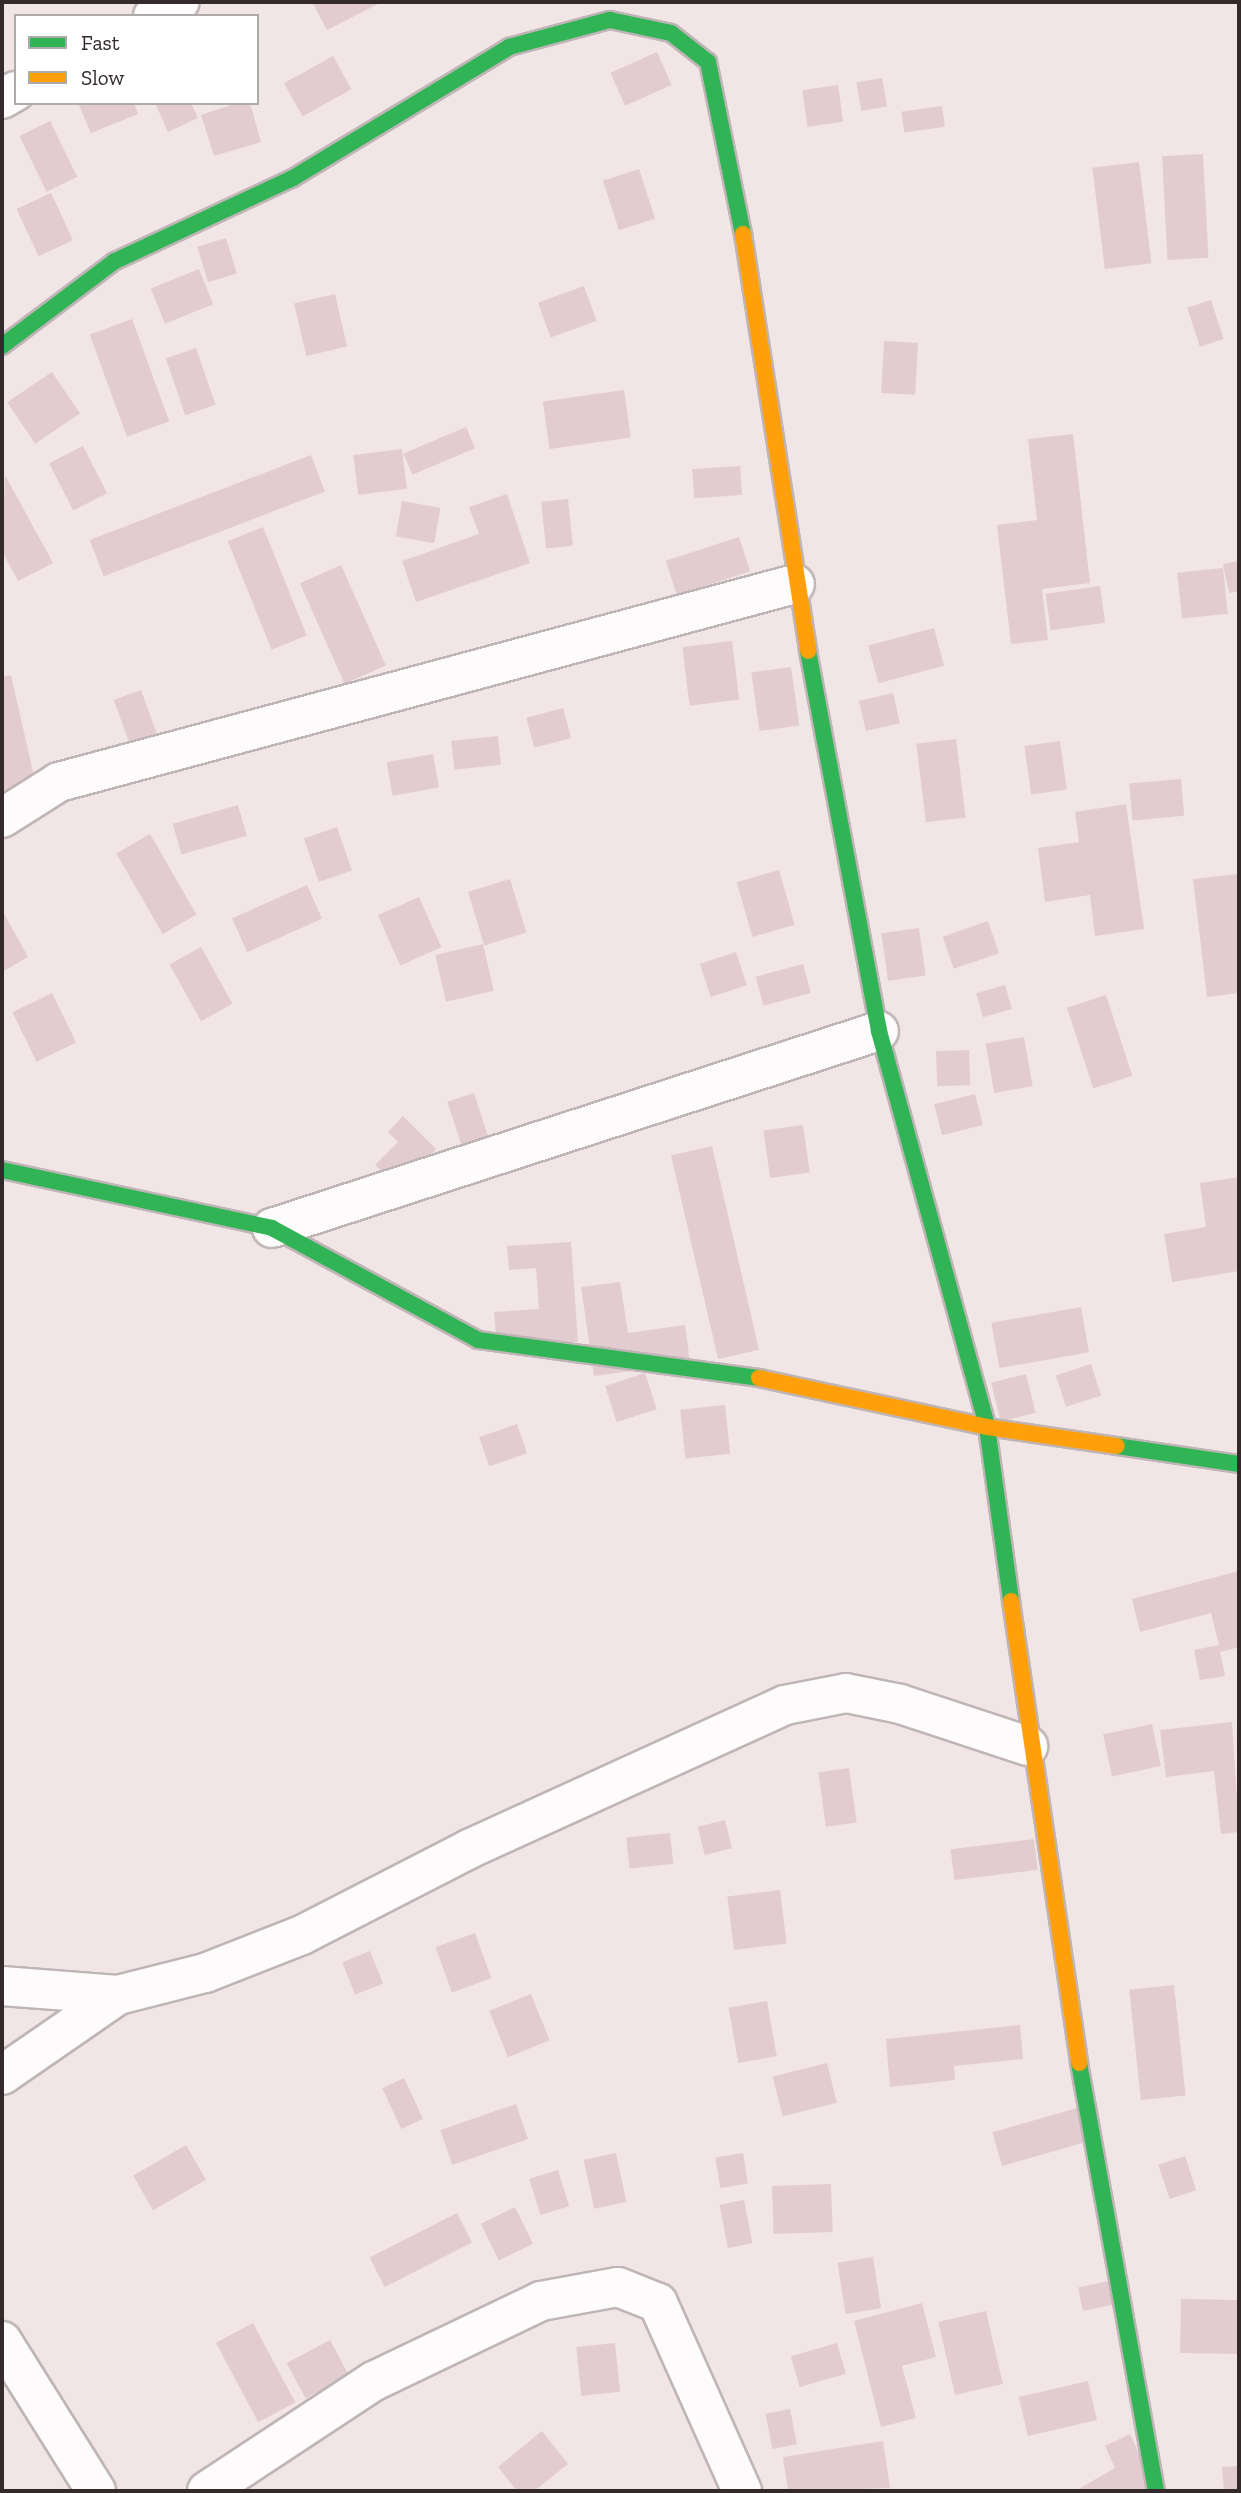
<!DOCTYPE html>
<html>
<head>
<meta charset="utf-8">
<style>
  body { margin:0 }
  #map { position:relative; width:1241px; height:2493px; overflow:hidden; background:#f2e5e6; font-family:"Zilla Slab",serif }
  div>[style] { position:absolute }
  [style*='--x'] { left:calc(var(--x)*1px); top:calc(var(--y)*1px); width:calc(var(--w)*1px); rotate:calc(var(--a)*1deg) }
  .building>* { inset:0; background:#e2ccd0; transform-origin:0 0 }
  .roads { filter:drop-shadow(2px 0 #bfb5b6) drop-shadow(-2px 0 #bfb5b6) drop-shadow(0 2px #bfb5b6) drop-shadow(0 -2px #bfb5b6) }
  .street>* { height:38px; margin:-19px; padding:0 19px; transform-origin:19px; border-radius:19px; background:#fdfbfb }
  .fast>* { height:16px; margin:-8px; padding:0 8px; transform-origin:8px; border-radius:8px; background:#30b455 }
  .slow>* { height:16px; margin:-8px; padding:0 8px; transform-origin:8px; border-radius:8px; background:#ff9f0a }
  span { translate:-50% -50%; white-space:nowrap; text-align:center; line-height:1.15; -webkit-text-stroke:5px #fff; paint-order:stroke }
  .frame { position:absolute; inset:0; border:4px solid #342a2c; pointer-events:none }
  .legend { position:absolute; left:14px; top:14px; width:245px; height:91px; box-sizing:border-box; background:#fff; border:2px solid #aeaaab; margin:0; padding:9px 12px; list-style:none; font-size:21px; color:#342a2c }
  .legend li { display:flex; align-items:center; gap:14px; height:35px }
  .legend b { width:35px; border:2px solid #aeaaab }
</style>
</head>
<body>
<div id="map">
  <div class="building">
    <div style="clip-path:polygon(312px 2px,382px 2px,327px 30px)"></div>
    <div style="left:657px;top:52px;width:36px;height:51px;rotate:66deg"></div>
    <div style="left:333px;top:56px;width:38px;height:56px;rotate:61deg"></div>
    <div style="left:882px;top:78px;width:29px;height:26px;rotate:80deg"></div>
    <div style="left:838px;top:85px;width:37px;height:36px;rotate:82deg"></div>
    <div style="clip-path:polygon(78px 103px,134px 103px,138px 114px,91px 133px)"></div>
    <div style="clip-path:polygon(155px 103px,191px 103px,198px 118px,168px 132px)"></div>
    <div style="clip-path:polygon(237px 103px,250px 103px,261px 142px,214px 156px,201px 115px)"></div>
    <div style="left:942px;top:106px;width:21px;height:41px;rotate:82deg"></div>
    <div style="left:50px;top:121px;width:62px;height:34px;rotate:64deg"></div>
    <div style="left:1203px;top:154px;width:104px;height:41px;rotate:87deg"></div>
    <div style="left:1139px;top:162px;width:102px;height:47px;rotate:83deg"></div>
    <div style="left:639px;top:169px;width:52px;height:38px;rotate:72deg"></div>
    <div style="left:51px;top:193px;width:52px;height:38px;rotate:65deg"></div>
    <div style="left:226px;top:238px;width:37px;height:30px;rotate:73deg"></div>
    <div style="left:199px;top:269px;width:38px;height:52px;rotate:68deg"></div>
    <div style="left:584px;top:286px;width:37px;height:49px;rotate:70deg"></div>
    <div style="left:335px;top:294px;width:54px;height:42px;rotate:77deg"></div>
    <div style="left:1211px;top:300px;width:41px;height:25px;rotate:72deg"></div>
    <div style="left:132px;top:319px;width:109px;height:45px;rotate:70deg"></div>
    <div style="left:884px;top:341px;width:34px;height:52px;rotate:3deg"></div>
    <div style="left:196px;top:348px;width:60px;height:32px;rotate:71deg"></div>
    <div style="left:52px;top:372px;width:50px;height:54px;rotate:56deg"></div>
    <div style="left:624px;top:390px;width:48px;height:82px;rotate:82deg"></div>
    <div style="left:466px;top:427px;width:23px;height:68px;rotate:67deg"></div>
    <div style="clip-path:polygon(1073px 434px,1090px 583px,1042px 589px,1048px 640px,1011px 644px,997px 525px,1037px 520px,1028px 439px)"></div>
    <div style="left:83px;top:446px;width:53px;height:38px;rotate:63deg"></div>
    <div style="left:402px;top:449px;width:40px;height:49px;rotate:83deg"></div>
    <div style="left:311px;top:455px;width:39px;height:237px;rotate:69deg"></div>
    <div style="left:740px;top:466px;width:29px;height:48px;rotate:86deg"></div>
    <div style="clip-path:polygon(5px 475px,53px 563px,18px 581px,2px 551px)"></div>
    <div style="clip-path:polygon(507px 494px,530px 563px,416px 602px,402px 561px,479px 534px,469px 507px)"></div>
    <div style="left:568px;top:499px;width:47px;height:27px;rotate:84deg"></div>
    <div style="left:402px;top:501px;width:39px;height:36px;rotate:10deg"></div>
    <div style="left:263px;top:527px;width:117px;height:38px;rotate:68deg"></div>
    <div style="left:739px;top:537px;width:36px;height:77px;rotate:72deg"></div>
    <div style="clip-path:polygon(1239px 561px,1239px 591px,1229px 593px,1223px 564px)"></div>
    <div style="left:341px;top:565px;width:110px;height:45px;rotate:66deg"></div>
    <div style="left:1223px;top:568px;width:46px;height:46px;rotate:84deg"></div>
    <div style="left:1100px;top:586px;width:37px;height:55px;rotate:82deg"></div>
    <div style="left:934px;top:628px;width:39px;height:68px;rotate:75deg"></div>
    <div style="left:732px;top:641px;width:59px;height:50px;rotate:83deg"></div>
    <div style="left:791px;top:667px;width:59px;height:40px;rotate:82deg"></div>
    <div style="clip-path:polygon(11px 675px,36px 785px,2px 794px,2px 677px)"></div>
    <div style="left:141px;top:690px;width:48px;height:29px;rotate:70deg"></div>
    <div style="left:893px;top:693px;width:31px;height:35px;rotate:77deg"></div>
    <div style="left:563px;top:708px;width:31px;height:38px;rotate:75deg"></div>
    <div style="left:498px;top:736px;width:29px;height:47px;rotate:84deg"></div>
    <div style="left:956px;top:739px;width:79px;height:40px;rotate:83deg"></div>
    <div style="left:1060px;top:741px;width:49px;height:36px;rotate:82deg"></div>
    <div style="left:433px;top:754px;width:34px;height:47px;rotate:80deg"></div>
    <div style="left:1181px;top:779px;width:37px;height:52px;rotate:85deg"></div>
    <div style="clip-path:polygon(1126px 804px,1144px 929px,1095px 936px,1090px 895px,1045px 902px,1038px 848px,1079px 842px,1075px 812px)"></div>
    <div style="left:238px;top:805px;width:32px;height:68px;rotate:74deg"></div>
    <div style="left:337px;top:827px;width:46px;height:35px;rotate:71deg"></div>
    <div style="left:150px;top:834px;width:93px;height:39px;rotate:60deg"></div>
    <div style="left:779px;top:870px;width:57px;height:44px;rotate:74deg"></div>
    <div style="clip-path:polygon(1239px 874px,1239px 993px,1207px 997px,1193px 879px)"></div>
    <div style="left:510px;top:879px;width:56px;height:44px;rotate:73deg"></div>
    <div style="left:307px;top:885px;width:37px;height:82px;rotate:66deg"></div>
    <div style="left:419px;top:897px;width:55px;height:45px;rotate:66deg"></div>
    <div style="clip-path:polygon(2px 910px,28px 957px,2px 972px)"></div>
    <div style="left:988px;top:921px;width:34px;height:48px;rotate:71deg"></div>
    <div style="left:919px;top:928px;width:48px;height:38px;rotate:82deg"></div>
    <div style="left:483px;top:944px;width:48px;height:49px;rotate:77deg"></div>
    <div style="left:201px;top:947px;width:65px;height:36px;rotate:61deg"></div>
    <div style="left:736px;top:952px;width:35px;height:38px;rotate:72deg"></div>
    <div style="left:803px;top:964px;width:30px;height:49px;rotate:75deg"></div>
    <div style="left:1005px;top:985px;width:25px;height:30px;rotate:74deg"></div>
    <div style="left:52px;top:993px;width:55px;height:44px;rotate:64deg"></div>
    <div style="left:1106px;top:995px;width:85px;height:41px;rotate:72deg"></div>
    <div style="left:1024px;top:1037px;width:50px;height:39px;rotate:80deg"></div>
    <div style="left:969px;top:1050px;width:35px;height:33px;rotate:88deg"></div>
    <div style="left:474px;top:1093px;width:57px;height:28px;rotate:72deg"></div>
    <div style="left:975px;top:1094px;width:32px;height:42px;rotate:76deg"></div>
    <div style="clip-path:polygon(403px 1116px,436px 1149px,399px 1188px,375px 1165px,398px 1142px,388px 1132px)"></div>
    <div style="left:803px;top:1125px;width:48px;height:40px;rotate:82deg"></div>
    <div style="left:712px;top:1146px;width:209px;height:42px;rotate:77deg"></div>
    <div style="clip-path:polygon(1239px 1177px,1239px 1271px,1172px 1282px,1164px 1234px,1206px 1227px,1200px 1183px)"></div>
    <div style="clip-path:polygon(571px 1242px,578px 1342px,497px 1347px,494px 1312px,539px 1309px,536px 1268px,509px 1270px,507px 1246px)"></div>
    <div style="clip-path:polygon(620px 1282px,628px 1333px,685px 1325px,690px 1363px,594px 1376px,581px 1287px)"></div>
    <div style="left:1081px;top:1307px;width:46px;height:91px;rotate:80deg"></div>
    <div style="left:1091px;top:1364px;width:33px;height:37px;rotate:72deg"></div>
    <div style="left:645px;top:1373px;width:38px;height:42px;rotate:72deg"></div>
    <div style="left:1026px;top:1374px;width:40px;height:36px;rotate:76deg"></div>
    <div style="left:725px;top:1405px;width:49px;height:45px;rotate:84deg"></div>
    <div style="left:517px;top:1424px;width:31px;height:40px;rotate:71deg"></div>
    <div style="clip-path:polygon(1239px 1571px,1239px 1647px,1220px 1652px,1225px 1676px,1200px 1680px,1194px 1650px,1219px 1645px,1211px 1613px,1140px 1632px,1132px 1599px)"></div>
    <div style="clip-path:polygon(1232px 1722px,1239px 1832px,1221px 1834px,1214px 1771px,1166px 1777px,1160px 1730px)"></div>
    <div style="left:1152px;top:1724px;width:43px;height:50px;rotate:78deg"></div>
    <div style="left:849px;top:1768px;width:55px;height:31px;rotate:82deg"></div>
    <div style="left:725px;top:1820px;width:29px;height:28px;rotate:76deg"></div>
    <div style="left:670px;top:1833px;width:31px;height:44px;rotate:84deg"></div>
    <div style="left:1034px;top:1839px;width:31px;height:84px;rotate:83deg"></div>
    <div style="left:780px;top:1890px;width:54px;height:53px;rotate:83deg"></div>
    <div style="left:475px;top:1933px;width:48px;height:42px;rotate:70deg"></div>
    <div style="left:370px;top:1951px;width:35px;height:30px;rotate:68deg"></div>
    <div style="left:1174px;top:1985px;width:111px;height:45px;rotate:84deg"></div>
    <div style="left:531px;top:1994px;width:50px;height:45px;rotate:68deg"></div>
    <div style="left:767px;top:2001px;width:56px;height:39px;rotate:80deg"></div>
    <div style="clip-path:polygon(1020px 2025px,1023px 2059px,954px 2066px,955px 2080px,890px 2087px,886px 2039px)"></div>
    <div style="left:827px;top:2063px;width:41px;height:56px;rotate:76deg"></div>
    <div style="left:404px;top:2078px;width:45px;height:24px;rotate:65deg"></div>
    <div style="left:516px;top:2104px;width:37px;height:80px;rotate:71deg"></div>
    <div style="left:1077px;top:2108px;width:35px;height:88px;rotate:74deg"></div>
    <div style="left:186px;top:2145px;width:40px;height:61px;rotate:60deg"></div>
    <div style="left:616px;top:2153px;width:50px;height:33px;rotate:78deg"></div>
    <div style="left:743px;top:2153px;width:31px;height:28px;rotate:81deg"></div>
    <div style="left:1185px;top:2156px;width:36px;height:28px;rotate:72deg"></div>
    <div style="left:558px;top:2170px;width:38px;height:30px;rotate:73deg"></div>
    <div style="left:831px;top:2184px;width:48px;height:59px;rotate:88deg"></div>
    <div style="left:744px;top:2200px;width:44px;height:25px;rotate:79deg"></div>
    <div style="left:515px;top:2207px;width:41px;height:38px;rotate:64deg"></div>
    <div style="left:457px;top:2213px;width:33px;height:98px;rotate:63deg"></div>
    <div style="left:873px;top:2257px;width:52px;height:36px;rotate:81deg"></div>
    <div style="left:1123px;top:2278px;width:24px;height:46px;rotate:78deg"></div>
    <div style="left:1181px;top:2299px;width:58px;height:54px;rotate:1deg"></div>
    <div style="clip-path:polygon(922px 2303px,936px 2357px,902px 2366px,916px 2418px,881px 2427px,854px 2321px)"></div>
    <div style="left:986px;top:2311px;width:75px;height:49px;rotate:77deg"></div>
    <div style="left:253px;top:2323px;width:90px;height:42px;rotate:62deg"></div>
    <div style="left:330px;top:2340px;width:40px;height:49px;rotate:62deg"></div>
    <div style="left:615px;top:2343px;width:49px;height:39px;rotate:84deg"></div>
    <div style="left:837px;top:2343px;width:32px;height:48px;rotate:74deg"></div>
    <div style="left:1088px;top:2381px;width:40px;height:71px;rotate:77deg"></div>
    <div style="left:790px;top:2409px;width:36px;height:25px;rotate:79deg"></div>
    <div style="clip-path:polygon(542px 2431px,568px 2464px,534px 2491px,517px 2491px,498px 2467px)"></div>
    <div style="clip-path:polygon(1130px 2434px,1156px 2491px,1075px 2491px,1115px 2468px,1105px 2446px)"></div>
    <div style="clip-path:polygon(883px 2441px,890px 2488px,788px 2491px,783px 2457px)"></div>
    <div style="clip-path:polygon(1239px 2466px,1239px 2491px,1224px 2491px,1222px 2467px)"></div>
  </div>
  <div class="roads">
    <div class="street">
      <div style="--x:153;--y:16;--w:30;--a:-28"></div>
      <div style="--x:2;--y:99;--w:16;--a:-30"></div>
      <div style="--x:2;--y:818;--w:67;--a:-32.3"></div>
      <div style="--x:59;--y:782;--w:762;--a:-15.06"></div>
      <div style="--x:272;--y:1228;--w:638;--a:-17.98"></div>
      <div style="--x:2;--y:1986;--w:116;--a:4.4"></div>
      <div style="--x:118;--y:1995;--w:90;--a:-14.2"></div>
      <div style="--x:205;--y:1973;--w:104;--a:-21.4"></div>
      <div style="--x:302;--y:1935;--w:188;--a:-27.2"></div>
      <div style="--x:469;--y:1849;--w:347;--a:-24.5"></div>
      <div style="--x:785;--y:1705;--w:62;--a:-11.1"></div>
      <div style="--x:846;--y:1693;--w:55;--a:11.5"></div>
      <div style="--x:900;--y:1704;--w:135;--a:18.2"></div>
      <div style="--x:2;--y:2075;--w:141;--a:-34.6"></div>
      <div style="--x:2;--y:2341;--w:177;--a:57.9"></div>
      <div style="--x:207;--y:2491;--w:200;--a:-33.4"></div>
      <div style="--x:374;--y:2381;--w:185;--a:-25.6"></div>
      <div style="--x:541;--y:2301;--w:78;--a:-10.3"></div>
      <div style="--x:618;--y:2287;--w:43;--a:21.8"></div>
      <div style="--x:658;--y:2303;--w:206;--a:65.9"></div>
    </div>
    <div class="fast">
      <div style="--x:2;--y:346;--w:141;--a:-37"></div>
      <div style="--x:115;--y:261;--w:196;--a:-25"></div>
      <div style="--x:293;--y:178;--w:253;--a:-31.2"></div>
      <div style="--x:509;--y:47;--w:105;--a:-15"></div>
      <div style="--x:610;--y:20;--w:62;--a:12"></div>
      <div style="--x:671;--y:33;--w:47;--a:38.1"></div>
      <div style="--x:708;--y:62;--w:176;--a:78.5"></div>
      <div style="--x:808;--y:651;--w:387;--a:79.4"></div>
      <div style="--x:879;--y:1031;--w:410;--a:74.7"></div>
      <div style="--x:987;--y:1427;--w:176;--a:82.1"></div>
      <div style="--x:2;--y:1170;--w:276;--a:12.1"></div>
      <div style="--x:272;--y:1228;--w:234;--a:28.5"></div>
      <div style="--x:478;--y:1340;--w:284;--a:7.7"></div>
      <div style="--x:1117;--y:1446;--w:123;--a:8.4"></div>
      <div style="--x:1079;--y:2063;--w:435;--a:79.8"></div>
    </div>
    <div class="slow">
      <div style="--x:743;--y:234;--w:422;--a:81.1"></div>
      <div style="--x:759;--y:1378;--w:233;--a:12.1"></div>
      <div style="--x:987;--y:1427;--w:131;--a:8.3"></div>
      <div style="--x:1011;--y:1601;--w:467;--a:81.6"></div>
    </div>
  </div>
  <div class="frame"></div>
  <ul class="legend">
  <li><b style="height:9px;background:#30b455"></b>Fast</li>
  <li><b style="height:9px;background:#ff9f0a"></b>Slow</li>
  </ul>
</div>
</body>
</html>
